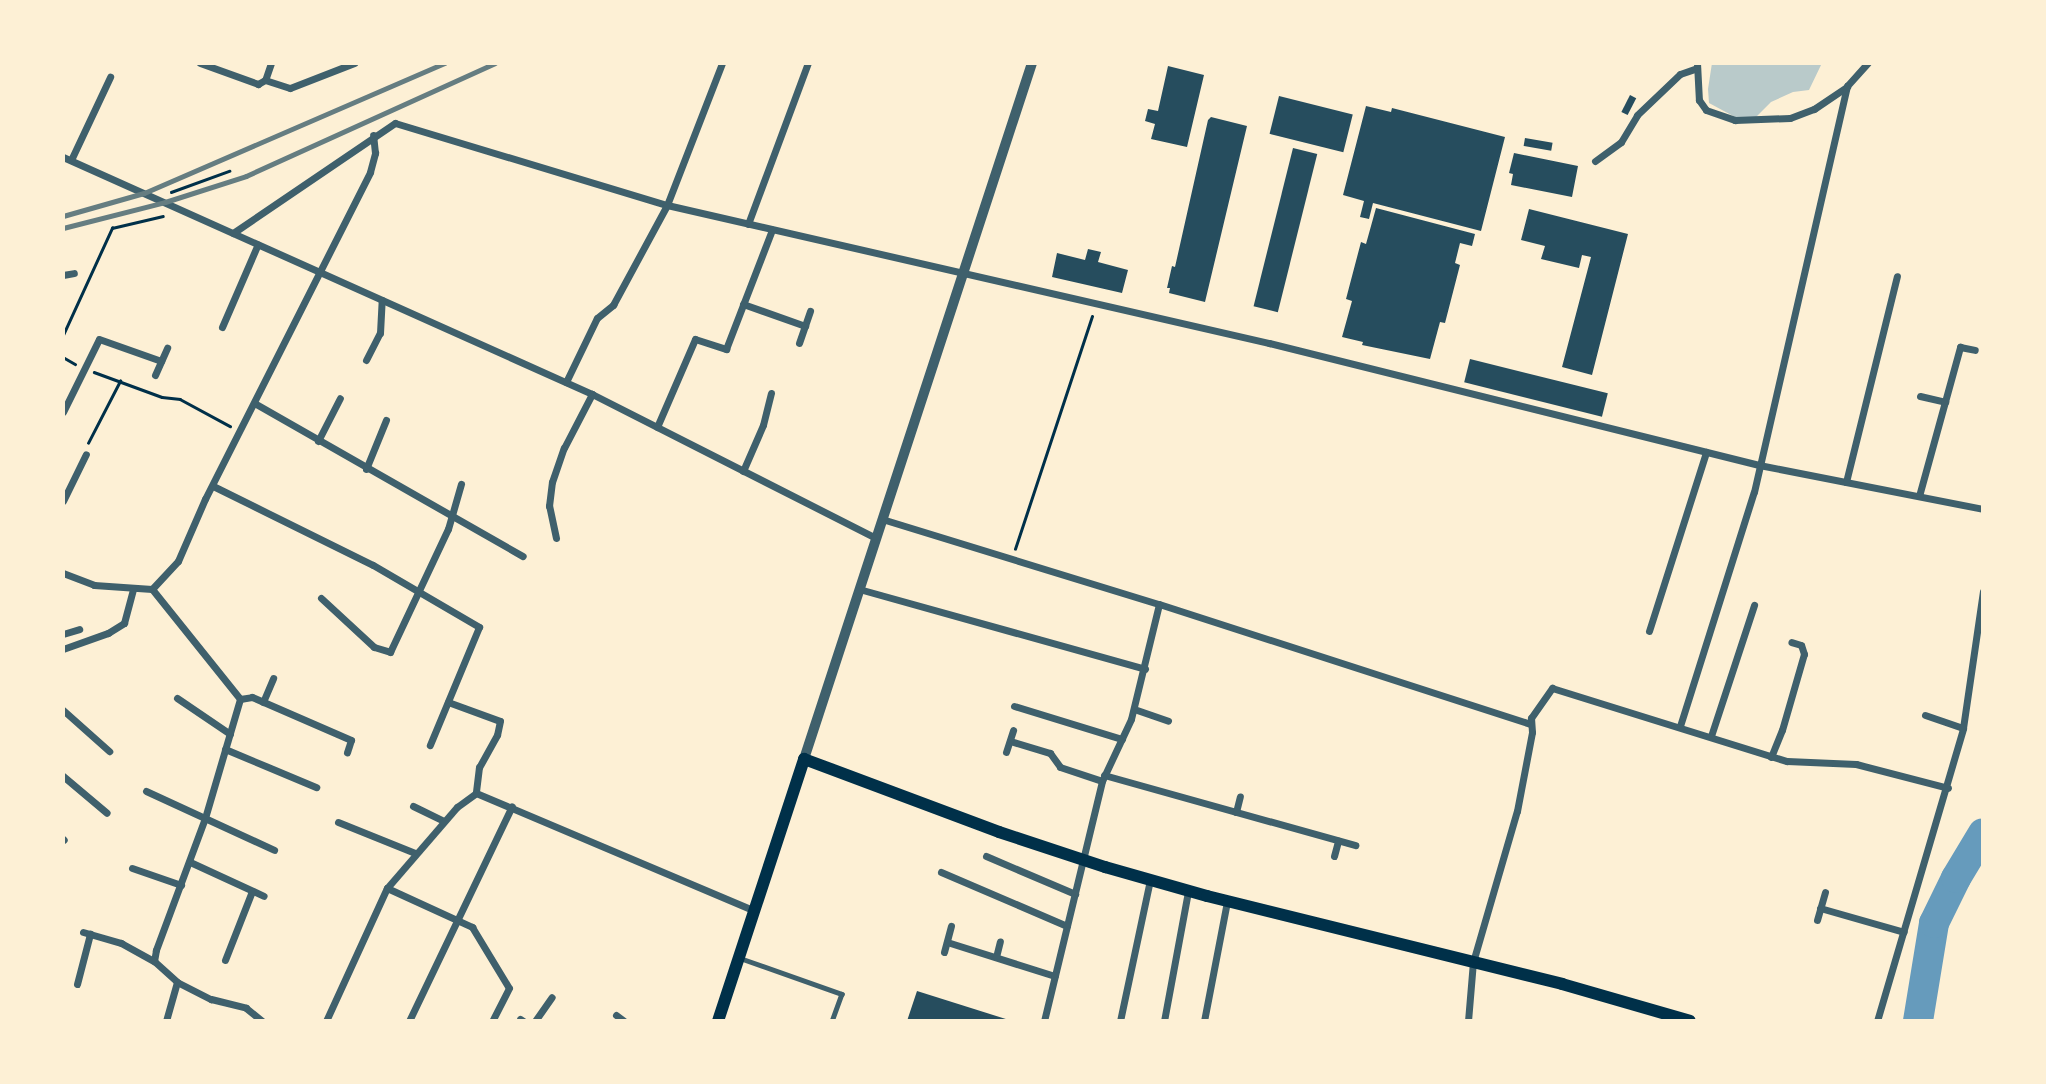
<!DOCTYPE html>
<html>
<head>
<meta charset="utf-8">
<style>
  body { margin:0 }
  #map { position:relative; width:2046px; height:1084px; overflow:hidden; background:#fdf0d5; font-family:"Nunito Sans",sans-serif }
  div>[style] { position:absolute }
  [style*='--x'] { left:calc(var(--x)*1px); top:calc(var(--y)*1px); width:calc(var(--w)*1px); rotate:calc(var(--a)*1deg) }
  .green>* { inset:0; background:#b9caca }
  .river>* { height:30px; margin:-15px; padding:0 15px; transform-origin:15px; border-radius:15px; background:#669bbc }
  .building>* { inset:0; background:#264d5e; transform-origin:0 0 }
  .path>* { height:2.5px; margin:-1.25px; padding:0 1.25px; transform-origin:1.25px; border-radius:1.25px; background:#003049 }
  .service>* { height:4.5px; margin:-2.25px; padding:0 2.25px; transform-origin:2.25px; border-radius:2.25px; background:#3f606c }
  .minor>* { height:7px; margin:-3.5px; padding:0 3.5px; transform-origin:3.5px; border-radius:3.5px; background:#3f606c }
  .tertiary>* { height:10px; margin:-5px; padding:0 5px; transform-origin:5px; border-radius:5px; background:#3f606c }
  .secondary>* { height:12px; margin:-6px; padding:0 6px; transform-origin:6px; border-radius:6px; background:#003049 }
  .rail>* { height:5px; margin:-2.5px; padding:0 2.5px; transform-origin:2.5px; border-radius:2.5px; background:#657d81 }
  span { translate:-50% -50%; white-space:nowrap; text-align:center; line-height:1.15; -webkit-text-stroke:5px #fdf0d5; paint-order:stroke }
  .frame { position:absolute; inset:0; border:65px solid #fdf0d5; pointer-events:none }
</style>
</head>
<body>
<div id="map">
  <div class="green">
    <div style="clip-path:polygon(1712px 63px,1822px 63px,1809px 90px,1793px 92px,1771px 102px,1756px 117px,1735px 117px,1709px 103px,1708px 89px)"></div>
  </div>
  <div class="river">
    <div style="--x:1918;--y:1021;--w:99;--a:-80.7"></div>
    <div style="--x:1934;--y:923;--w:50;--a:-63.9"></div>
    <div style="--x:1956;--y:878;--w:52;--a:-59"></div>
  </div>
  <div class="building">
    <div style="clip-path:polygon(1168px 66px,1204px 75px,1187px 147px,1151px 139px,1155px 124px,1145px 121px,1148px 109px,1158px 111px)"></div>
    <div style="left:1630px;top:95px;width:7px;height:19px;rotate:27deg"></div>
    <div style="left:1279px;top:96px;width:76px;height:39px;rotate:14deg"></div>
    <div style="clip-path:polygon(1366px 106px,1391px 112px,1392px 108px,1505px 137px,1481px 231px,1373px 203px,1369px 219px,1360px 217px,1364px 201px,1343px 195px)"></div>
    <div style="clip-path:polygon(1211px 117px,1247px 126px,1205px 302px,1169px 293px,1170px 288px,1167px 288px,1172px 266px,1175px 267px,1208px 120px)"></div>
    <div style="left:1525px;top:138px;width:28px;height:8px;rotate:10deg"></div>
    <div style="left:1293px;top:148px;width:25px;height:163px;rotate:14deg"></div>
    <div style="clip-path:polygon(1514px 153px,1578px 166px,1572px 197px,1511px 185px,1513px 174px,1509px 173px)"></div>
    <div style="clip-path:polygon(1376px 208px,1475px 234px,1472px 246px,1460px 243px,1455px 263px,1460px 265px,1445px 323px,1440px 322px,1430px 359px,1362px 345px,1363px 342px,1342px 337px,1352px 301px,1346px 299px,1361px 242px,1366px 244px)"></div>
    <div style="clip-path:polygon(1529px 209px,1628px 234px,1592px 375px,1562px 367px,1591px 257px,1582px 255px,1579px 268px,1541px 259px,1545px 246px,1521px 240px)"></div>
    <div style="clip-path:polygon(1088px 249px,1101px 252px,1098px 262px,1128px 270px,1122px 293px,1052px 277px,1057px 253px,1085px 260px)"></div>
    <div style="left:1470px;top:359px;width:142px;height:24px;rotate:14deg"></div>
    <div style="clip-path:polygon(917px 991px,1009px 1020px,1009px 1021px,907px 1021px)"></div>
  </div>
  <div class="path">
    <div style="--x:171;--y:192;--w:62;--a:-19.9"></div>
    <div style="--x:63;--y:335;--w:118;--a:-65.4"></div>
    <div style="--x:112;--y:228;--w:52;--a:-13.2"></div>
    <div style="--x:63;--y:357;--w:14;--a:30"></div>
    <div style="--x:94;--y:372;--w:72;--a:20.2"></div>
    <div style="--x:162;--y:397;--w:18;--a:6"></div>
    <div style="--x:180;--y:399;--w:57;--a:28.4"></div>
    <div style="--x:88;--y:443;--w:70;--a:-62.7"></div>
    <div style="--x:1015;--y:549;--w:245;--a:-71.7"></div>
  </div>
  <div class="service">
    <div style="--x:740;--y:958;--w:108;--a:19.4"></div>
    <div style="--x:842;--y:994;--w:29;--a:110"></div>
  </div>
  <div class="minor">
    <div style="--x:200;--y:63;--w:62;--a:19.9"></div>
    <div style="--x:258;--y:84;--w:8;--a:-30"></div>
    <div style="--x:271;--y:63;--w:18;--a:109"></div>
    <div style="--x:265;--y:80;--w:26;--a:18"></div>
    <div style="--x:290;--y:88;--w:69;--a:-21.3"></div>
    <div style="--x:1697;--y:63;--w:37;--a:87"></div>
    <div style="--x:1699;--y:100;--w:12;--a:55"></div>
    <div style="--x:1706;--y:110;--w:31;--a:19"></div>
    <div style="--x:1735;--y:120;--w:55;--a:-2.1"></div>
    <div style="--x:1790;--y:118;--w:26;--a:-21"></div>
    <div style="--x:1814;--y:109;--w:40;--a:-34"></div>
    <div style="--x:63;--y:157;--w:580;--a:24.13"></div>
    <div style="--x:592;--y:394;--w:318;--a:26.9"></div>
    <div style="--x:71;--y:160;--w:92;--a:-64.8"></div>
    <div style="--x:1595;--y:161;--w:32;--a:-36"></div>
    <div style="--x:1621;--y:142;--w:31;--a:-59"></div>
    <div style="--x:1637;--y:115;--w:59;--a:-43.6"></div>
    <div style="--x:1680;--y:74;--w:18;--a:-19"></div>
    <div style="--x:748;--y:224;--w:172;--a:-69.6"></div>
    <div style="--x:233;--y:233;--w:196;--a:-34.2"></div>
    <div style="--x:395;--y:123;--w:284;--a:16.8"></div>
    <div style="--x:667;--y:205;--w:618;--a:12.91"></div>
    <div style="--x:1269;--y:343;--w:505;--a:13.98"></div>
    <div style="--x:1759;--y:465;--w:228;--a:11.1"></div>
    <div style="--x:63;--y:275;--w:11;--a:-10"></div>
    <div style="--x:743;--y:304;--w:66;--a:19.5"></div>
    <div style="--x:222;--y:327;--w:90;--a:-66.6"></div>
    <div style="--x:799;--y:343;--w:34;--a:-71"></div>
    <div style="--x:366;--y:360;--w:30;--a:-63"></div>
    <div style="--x:380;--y:333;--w:33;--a:-87"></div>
    <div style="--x:155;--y:375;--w:30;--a:-66"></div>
    <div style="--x:566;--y:382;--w:71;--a:-64.2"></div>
    <div style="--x:597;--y:318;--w:21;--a:-39"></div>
    <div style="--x:613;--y:305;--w:114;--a:-61.6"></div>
    <div style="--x:667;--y:205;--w:152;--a:-68.8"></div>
    <div style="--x:1920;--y:396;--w:26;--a:13"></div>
    <div style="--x:256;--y:404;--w:307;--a:29.7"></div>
    <div style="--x:63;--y:412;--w:81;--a:-63.7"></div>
    <div style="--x:99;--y:339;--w:66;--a:19.5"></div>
    <div style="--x:657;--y:427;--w:96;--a:-66.6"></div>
    <div style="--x:695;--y:339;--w:33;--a:18"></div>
    <div style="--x:726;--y:349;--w:128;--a:-68.9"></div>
    <div style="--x:318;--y:441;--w:48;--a:-62.9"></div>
    <div style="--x:366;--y:469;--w:53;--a:-67.8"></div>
    <div style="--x:743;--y:471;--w:50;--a:-66.5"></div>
    <div style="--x:763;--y:425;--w:33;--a:-76"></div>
    <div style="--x:1846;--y:482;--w:212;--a:-76.1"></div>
    <div style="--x:213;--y:486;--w:178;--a:26.3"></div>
    <div style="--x:373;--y:565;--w:123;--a:30.3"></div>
    <div style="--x:479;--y:627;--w:128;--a:112.6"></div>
    <div style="--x:1919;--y:496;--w:155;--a:-74.6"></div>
    <div style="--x:1960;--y:347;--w:15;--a:11"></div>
    <div style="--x:63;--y:501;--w:52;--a:-63.9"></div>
    <div style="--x:882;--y:519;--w:290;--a:17.1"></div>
    <div style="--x:1159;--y:604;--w:390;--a:17.9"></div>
    <div style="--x:556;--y:538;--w:33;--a:-102"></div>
    <div style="--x:549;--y:506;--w:24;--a:-83"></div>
    <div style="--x:552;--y:482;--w:36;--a:-71"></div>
    <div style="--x:564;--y:448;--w:61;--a:-62.6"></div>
    <div style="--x:63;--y:573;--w:33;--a:21"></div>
    <div style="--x:94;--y:585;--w:58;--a:3.9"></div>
    <div style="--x:152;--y:589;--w:38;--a:-47"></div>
    <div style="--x:178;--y:561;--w:68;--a:-66.5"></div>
    <div style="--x:205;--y:499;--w:366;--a:-63.2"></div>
    <div style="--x:370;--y:172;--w:20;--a:-75"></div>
    <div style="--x:375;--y:153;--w:18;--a:-96"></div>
    <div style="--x:152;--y:589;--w:141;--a:51.3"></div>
    <div style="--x:240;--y:699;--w:124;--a:106.4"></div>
    <div style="--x:205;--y:818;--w:141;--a:110.4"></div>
    <div style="--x:156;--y:950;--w:11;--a:100"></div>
    <div style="--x:154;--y:961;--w:31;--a:42"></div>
    <div style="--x:177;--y:982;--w:41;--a:105.8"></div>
    <div style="--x:859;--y:589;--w:297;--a:15.6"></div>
    <div style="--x:321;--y:598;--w:72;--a:42.8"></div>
    <div style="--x:374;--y:647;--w:17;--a:17"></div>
    <div style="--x:390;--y:652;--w:136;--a:-64.8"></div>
    <div style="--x:448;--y:529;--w:47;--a:-73.9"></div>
    <div style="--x:1649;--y:631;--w:188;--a:-72.3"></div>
    <div style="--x:63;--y:634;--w:17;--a:-17"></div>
    <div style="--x:63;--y:649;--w:48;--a:-19.6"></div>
    <div style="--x:108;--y:633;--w:19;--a:-32"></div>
    <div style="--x:124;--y:623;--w:35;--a:-75"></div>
    <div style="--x:177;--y:698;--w:64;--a:34.2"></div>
    <div style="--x:240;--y:699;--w:12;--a:-9"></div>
    <div style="--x:252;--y:697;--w:108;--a:23.5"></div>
    <div style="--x:351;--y:740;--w:13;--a:108"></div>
    <div style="--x:263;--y:702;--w:26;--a:-67"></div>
    <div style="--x:448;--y:702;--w:55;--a:20.1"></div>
    <div style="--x:500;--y:721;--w:14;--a:102"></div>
    <div style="--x:497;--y:735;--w:37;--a:119"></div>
    <div style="--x:479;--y:767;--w:26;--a:97"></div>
    <div style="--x:1014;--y:706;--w:113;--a:17"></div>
    <div style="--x:1134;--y:709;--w:36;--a:19"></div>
    <div style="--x:63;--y:710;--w:62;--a:41.7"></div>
    <div style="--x:1925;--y:715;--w:40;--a:18.9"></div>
    <div style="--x:1680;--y:726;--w:245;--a:-72.5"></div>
    <div style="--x:1754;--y:492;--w:417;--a:-77.1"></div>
    <div style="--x:1847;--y:86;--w:31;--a:-48"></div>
    <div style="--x:1711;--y:736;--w:138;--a:-71.8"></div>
    <div style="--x:1010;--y:741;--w:42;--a:16.7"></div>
    <div style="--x:1050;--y:753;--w:17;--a:54"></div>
    <div style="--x:1060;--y:767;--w:44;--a:18.4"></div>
    <div style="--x:225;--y:749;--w:99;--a:22.7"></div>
    <div style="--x:1006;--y:752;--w:23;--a:-72"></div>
    <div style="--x:1771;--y:757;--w:29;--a:-68"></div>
    <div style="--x:1782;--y:730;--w:79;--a:-73.9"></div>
    <div style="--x:1804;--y:654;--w:9;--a:-108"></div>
    <div style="--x:1801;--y:645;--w:10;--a:-163"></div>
    <div style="--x:1104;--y:775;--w:261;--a:15.6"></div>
    <div style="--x:63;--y:776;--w:57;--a:40.1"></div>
    <div style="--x:146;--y:791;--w:141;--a:24.7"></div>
    <div style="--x:413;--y:806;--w:34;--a:26"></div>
    <div style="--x:1236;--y:812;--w:16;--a:-76"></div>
    <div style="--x:338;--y:822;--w:83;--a:21.9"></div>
    <div style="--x:63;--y:839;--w:1;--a:45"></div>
    <div style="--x:986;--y:856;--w:97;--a:23.1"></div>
    <div style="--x:1334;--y:856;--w:16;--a:-75"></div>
    <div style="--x:190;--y:862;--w:81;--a:24.7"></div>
    <div style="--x:132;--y:868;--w:52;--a:19.1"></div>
    <div style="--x:941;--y:872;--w:137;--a:23.2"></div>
    <div style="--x:387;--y:888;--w:94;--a:24.6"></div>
    <div style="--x:472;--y:927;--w:71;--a:58.8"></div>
    <div style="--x:509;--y:988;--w:37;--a:117"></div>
    <div style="--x:1820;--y:908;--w:87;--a:15.9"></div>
    <div style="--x:1817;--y:920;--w:29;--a:-74"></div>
    <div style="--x:83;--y:932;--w:40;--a:16"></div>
    <div style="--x:121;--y:943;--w:38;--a:29"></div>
    <div style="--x:947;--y:942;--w:113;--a:17.5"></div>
    <div style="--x:944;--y:952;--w:27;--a:-75"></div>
    <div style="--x:996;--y:957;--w:16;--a:-76"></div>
    <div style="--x:225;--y:960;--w:74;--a:-68.6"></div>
    <div style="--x:177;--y:982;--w:38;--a:27"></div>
    <div style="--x:211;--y:999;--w:36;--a:14"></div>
    <div style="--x:246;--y:1008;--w:21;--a:39"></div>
    <div style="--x:77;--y:984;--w:52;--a:-75.4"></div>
    <div style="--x:616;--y:1015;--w:10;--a:37"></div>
    <div style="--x:520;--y:1019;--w:4;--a:34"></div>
    <div style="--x:326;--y:1021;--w:146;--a:-65.4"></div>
    <div style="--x:387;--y:888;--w:107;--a:-49.2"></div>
    <div style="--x:457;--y:807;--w:24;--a:-36"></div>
    <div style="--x:476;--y:793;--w:303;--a:22.9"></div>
    <div style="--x:409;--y:1021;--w:238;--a:-64.4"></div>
    <div style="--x:535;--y:1021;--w:29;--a:-55"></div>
    <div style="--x:1044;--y:1021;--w:247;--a:-76.4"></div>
    <div style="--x:1102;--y:781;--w:68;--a:-64.9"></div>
    <div style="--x:1131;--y:719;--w:118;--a:-76.3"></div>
    <div style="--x:1120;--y:1021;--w:144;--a:-78"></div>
    <div style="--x:1164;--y:1021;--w:132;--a:-79.5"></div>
    <div style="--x:1204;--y:1021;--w:122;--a:-79.1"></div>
    <div style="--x:1468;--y:1021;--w:59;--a:-85.2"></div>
    <div style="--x:1473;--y:962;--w:157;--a:-73.8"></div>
    <div style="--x:1517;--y:811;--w:80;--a:-79.2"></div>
    <div style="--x:1532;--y:732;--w:14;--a:-94"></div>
    <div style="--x:1531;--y:718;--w:37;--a:-55"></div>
    <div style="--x:1552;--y:688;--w:246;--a:17.3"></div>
    <div style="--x:1787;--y:761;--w:69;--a:2.5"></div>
    <div style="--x:1856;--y:764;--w:95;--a:14.6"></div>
    <div style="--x:1877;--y:1021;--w:305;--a:-73.6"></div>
    <div style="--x:1963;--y:728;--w:138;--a:-81.7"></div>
  </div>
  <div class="tertiary">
    <div style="--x:804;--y:759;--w:732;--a:-71.86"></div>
  </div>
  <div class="secondary">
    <div style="--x:718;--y:1021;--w:276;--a:-71.8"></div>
    <div style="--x:804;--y:759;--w:208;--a:20.5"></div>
    <div style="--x:999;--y:832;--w:112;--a:18.3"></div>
    <div style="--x:1105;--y:867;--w:106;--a:15.9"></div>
    <div style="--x:1207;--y:896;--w:366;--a:13.9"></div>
    <div style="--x:1562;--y:984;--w:133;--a:16.1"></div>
  </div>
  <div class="rail">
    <div style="--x:63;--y:216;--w:84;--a:-15.9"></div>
    <div style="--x:144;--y:193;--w:328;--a:-23.4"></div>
    <div style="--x:63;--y:228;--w:105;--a:-14.3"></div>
    <div style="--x:165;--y:202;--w:85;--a:-17.8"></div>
    <div style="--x:246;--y:176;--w:273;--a:-24.4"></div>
  </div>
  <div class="frame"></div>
</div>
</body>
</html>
